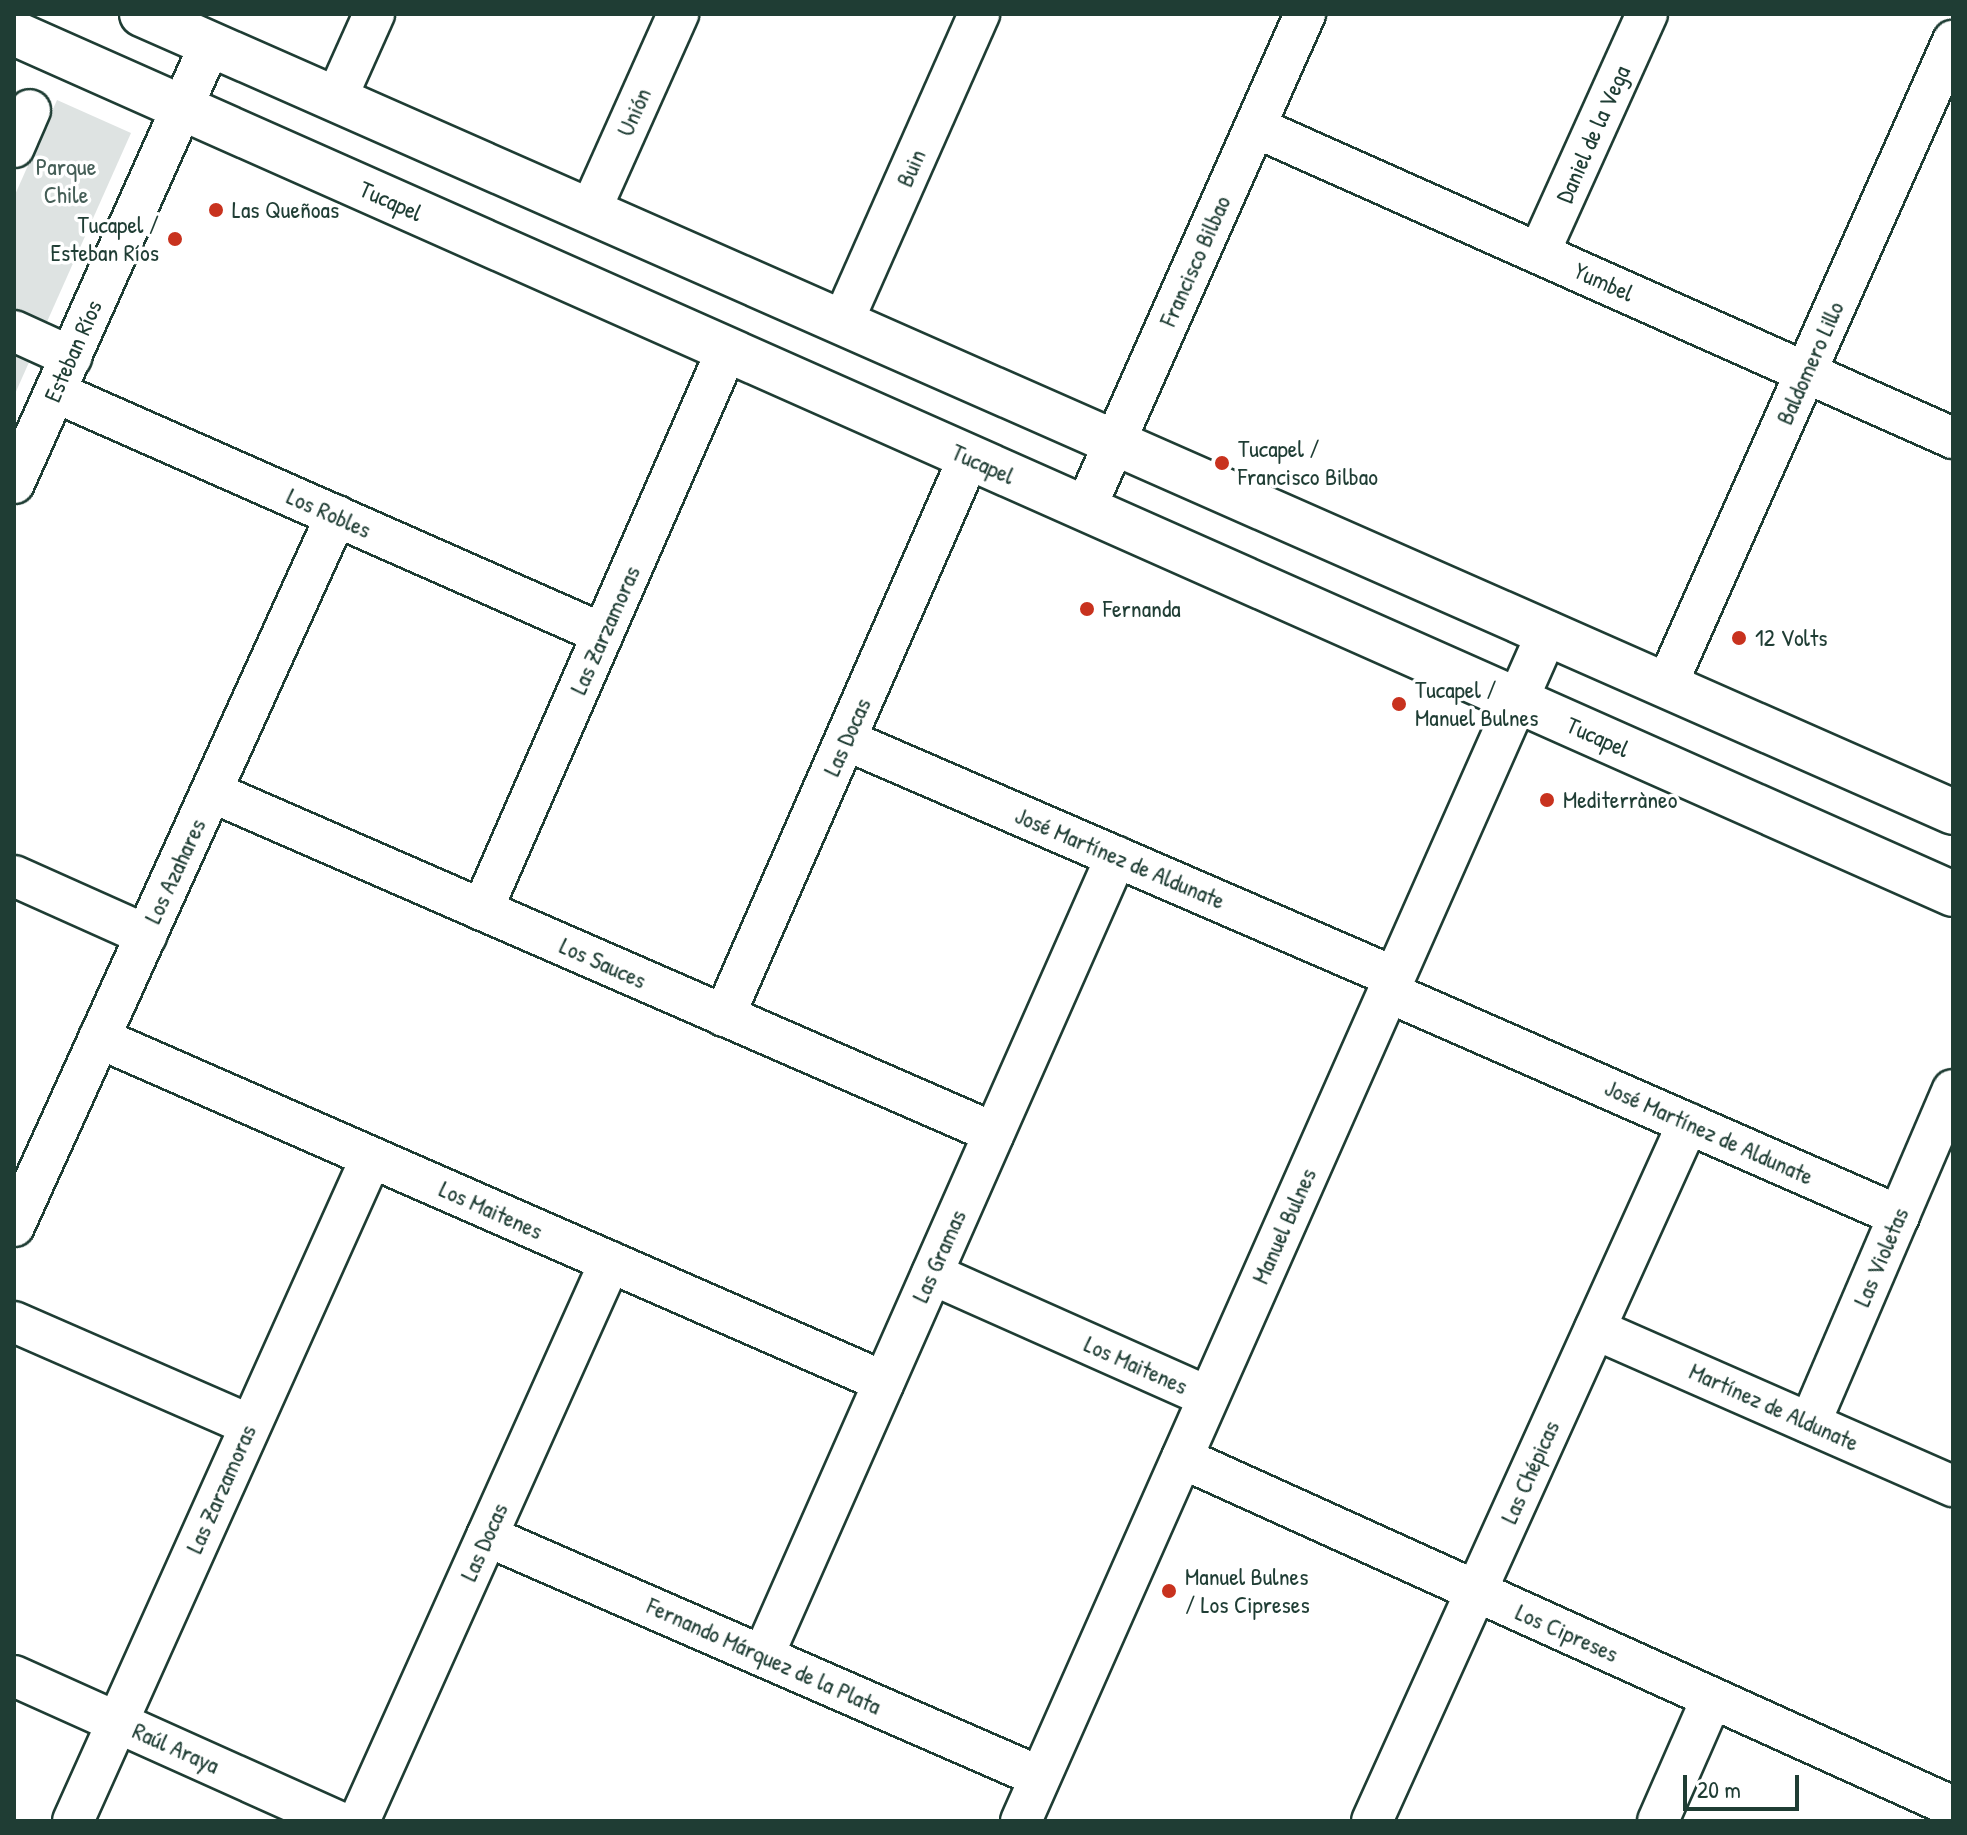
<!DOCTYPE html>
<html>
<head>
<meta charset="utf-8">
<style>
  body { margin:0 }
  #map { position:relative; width:1967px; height:1835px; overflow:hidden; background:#fff; font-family:"Patrick Hand",sans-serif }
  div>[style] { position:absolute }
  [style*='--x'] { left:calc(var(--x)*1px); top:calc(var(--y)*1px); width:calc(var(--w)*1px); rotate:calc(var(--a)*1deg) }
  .green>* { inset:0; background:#dee3e2 }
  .roads { filter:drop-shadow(2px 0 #1f3d34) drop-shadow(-2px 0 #1f3d34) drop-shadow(0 2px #1f3d34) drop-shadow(0 -2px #1f3d34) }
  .minor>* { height:40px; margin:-20px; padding:0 20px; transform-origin:20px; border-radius:20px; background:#fff }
  .major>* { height:44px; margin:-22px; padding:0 22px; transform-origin:22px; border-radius:22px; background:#fff }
  .dots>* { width:22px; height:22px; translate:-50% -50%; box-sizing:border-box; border:4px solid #fff; border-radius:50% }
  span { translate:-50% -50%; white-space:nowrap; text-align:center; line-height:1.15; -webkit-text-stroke:7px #fff; paint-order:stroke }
  .street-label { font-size:24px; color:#1f3d34 }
  .park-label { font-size:24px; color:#455e57 }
  .poi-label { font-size:24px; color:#1f3d34 }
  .left { translate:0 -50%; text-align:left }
  .right { translate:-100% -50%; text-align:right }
  .frame { position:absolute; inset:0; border:16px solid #1f3d34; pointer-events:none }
  .scale { position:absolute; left:1683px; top:1775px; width:116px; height:36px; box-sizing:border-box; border:4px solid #1f3d34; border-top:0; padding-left:10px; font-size:24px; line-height:28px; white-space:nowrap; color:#1f3d34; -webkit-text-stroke:6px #fff; paint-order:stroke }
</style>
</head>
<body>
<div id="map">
  <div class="green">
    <div style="clip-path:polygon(57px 100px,131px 133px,14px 396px,14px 197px)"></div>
  </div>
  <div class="roads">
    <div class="minor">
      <div style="--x:336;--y:99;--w:93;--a:-65.9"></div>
      <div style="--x:1255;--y:127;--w:764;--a:24.02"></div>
      <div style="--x:14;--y:147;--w:40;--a:-66.6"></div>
      <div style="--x:590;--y:211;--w:216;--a:-65.9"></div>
      <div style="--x:1539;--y:253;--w:262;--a:-65.7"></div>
      <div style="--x:843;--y:321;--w:336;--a:-66.1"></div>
      <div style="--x:14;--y:331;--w:63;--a:24.5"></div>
      <div style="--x:55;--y:392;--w:599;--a:23.83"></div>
      <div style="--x:14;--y:483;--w:481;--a:-65.9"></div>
      <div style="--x:1085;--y:509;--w:542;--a:-66.04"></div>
      <div style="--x:1667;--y:684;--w:704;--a:-66.02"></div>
      <div style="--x:846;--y:740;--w:597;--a:23.39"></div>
      <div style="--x:212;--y:792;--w:853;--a:23.56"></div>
      <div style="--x:14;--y:876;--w:145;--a:24.1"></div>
      <div style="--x:482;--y:910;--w:611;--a:-66.37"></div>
      <div style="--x:1388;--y:992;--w:558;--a:23.67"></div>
      <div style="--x:724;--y:1016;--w:610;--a:-66.33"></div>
      <div style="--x:99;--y:1038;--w:857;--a:23.66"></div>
      <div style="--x:14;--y:1226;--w:780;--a:-65.6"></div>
      <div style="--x:932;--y:1274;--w:302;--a:24"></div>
      <div style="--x:14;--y:1322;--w:257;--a:23.6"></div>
      <div style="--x:1595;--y:1329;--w:391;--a:23.7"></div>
      <div style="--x:1810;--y:1423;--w:362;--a:-66.8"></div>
      <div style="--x:1182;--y:1458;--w:846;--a:24.35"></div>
      <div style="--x:487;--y:1536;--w:603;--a:23.55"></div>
      <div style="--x:763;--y:1656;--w:874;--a:-66.16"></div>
      <div style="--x:14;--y:1676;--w:354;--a:24.2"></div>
      <div style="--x:73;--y:1821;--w:727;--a:-65.8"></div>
      <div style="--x:359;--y:1821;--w:613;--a:-65.82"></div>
      <div style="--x:1021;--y:1821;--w:1301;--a:-66.11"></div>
      <div style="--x:1372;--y:1821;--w:766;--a:-65.64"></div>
      <div style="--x:1658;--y:1821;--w:134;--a:-66.3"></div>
    </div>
    <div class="major">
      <div style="--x:142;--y:14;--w:1979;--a:23.78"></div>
      <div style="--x:14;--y:33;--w:2122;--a:23.94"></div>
    </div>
  </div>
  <div class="dots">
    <div style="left:216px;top:210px;background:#c8321e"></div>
    <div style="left:175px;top:239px;background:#c8321e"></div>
    <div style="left:1222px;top:463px;background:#c8321e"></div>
    <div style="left:1087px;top:609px;background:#c8321e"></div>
    <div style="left:1739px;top:638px;background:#c8321e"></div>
    <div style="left:1399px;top:704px;background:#c8321e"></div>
    <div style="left:1547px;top:800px;background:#c8321e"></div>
    <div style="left:1169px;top:1591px;background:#c8321e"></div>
  </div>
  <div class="street-label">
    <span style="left:634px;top:112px;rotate:-66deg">Unión</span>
    <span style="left:1593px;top:134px;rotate:-66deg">Daniel de la Vega</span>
    <span style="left:911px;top:168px;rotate:-66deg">Buin</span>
    <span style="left:391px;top:201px;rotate:24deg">Tucapel</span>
    <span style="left:1195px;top:261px;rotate:-66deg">Francisco Bilbao</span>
    <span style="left:1604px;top:282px;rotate:24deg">Yumbel</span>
    <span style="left:73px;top:351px;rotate:-66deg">Esteban Ríos</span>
    <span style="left:1810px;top:363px;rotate:-66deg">Baldomero Lillo</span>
    <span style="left:983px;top:464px;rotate:24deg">Tucapel</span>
    <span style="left:329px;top:513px;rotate:24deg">Los Robles</span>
    <span style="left:605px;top:630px;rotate:-66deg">Las Zarzamoras</span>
    <span style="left:847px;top:737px;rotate:-66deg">Las Docas</span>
    <span style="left:1598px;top:737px;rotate:24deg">Tucapel</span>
    <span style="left:1120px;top:858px;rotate:23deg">José Martínez de Aldunate</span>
    <span style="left:175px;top:871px;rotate:-65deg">Los Azahares</span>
    <span style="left:603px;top:963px;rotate:24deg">Los Sauces</span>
    <span style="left:1709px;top:1132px;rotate:24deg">José Martínez de Aldunate</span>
    <span style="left:491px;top:1210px;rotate:24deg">Los Maitenes</span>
    <span style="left:1284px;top:1226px;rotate:-66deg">Manuel Bulnes</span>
    <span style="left:939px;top:1256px;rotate:-66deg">Las Gramas</span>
    <span style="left:1881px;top:1257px;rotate:-67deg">Las Violetas</span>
    <span style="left:1136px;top:1365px;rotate:24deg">Los Maitenes</span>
    <span style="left:1774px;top:1407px;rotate:24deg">Martínez de Aldunate</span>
    <span style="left:1530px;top:1472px;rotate:-66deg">Las Chépicas</span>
    <span style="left:221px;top:1489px;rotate:-66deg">Las Zarzamoras</span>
    <span style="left:484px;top:1542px;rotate:-66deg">Las Docas</span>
    <span style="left:1567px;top:1633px;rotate:24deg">Los Cipreses</span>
    <span style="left:764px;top:1656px;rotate:24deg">Fernando Márquez de la Plata</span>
    <span style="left:176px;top:1748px;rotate:24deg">Raúl Araya</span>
  </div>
  <div class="park-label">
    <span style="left:66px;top:181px">Parque<br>Chile</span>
  </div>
  <div class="poi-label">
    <span class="left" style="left:232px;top:210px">Las Queñoas</span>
    <span class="right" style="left:159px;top:239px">Tucapel /<br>Esteban Ríos</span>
    <span class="left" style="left:1238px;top:463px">Tucapel /<br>Francisco Bilbao</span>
    <span class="left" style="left:1103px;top:609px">Fernanda</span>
    <span class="left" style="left:1755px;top:638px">12 Volts</span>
    <span class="left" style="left:1415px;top:704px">Tucapel /<br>Manuel Bulnes</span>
    <span class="left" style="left:1563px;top:800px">Mediterràneo</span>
    <span class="left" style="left:1185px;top:1591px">Manuel Bulnes<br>/ Los Cipreses</span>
  </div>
  <div class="frame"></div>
  <div class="scale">20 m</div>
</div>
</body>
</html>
